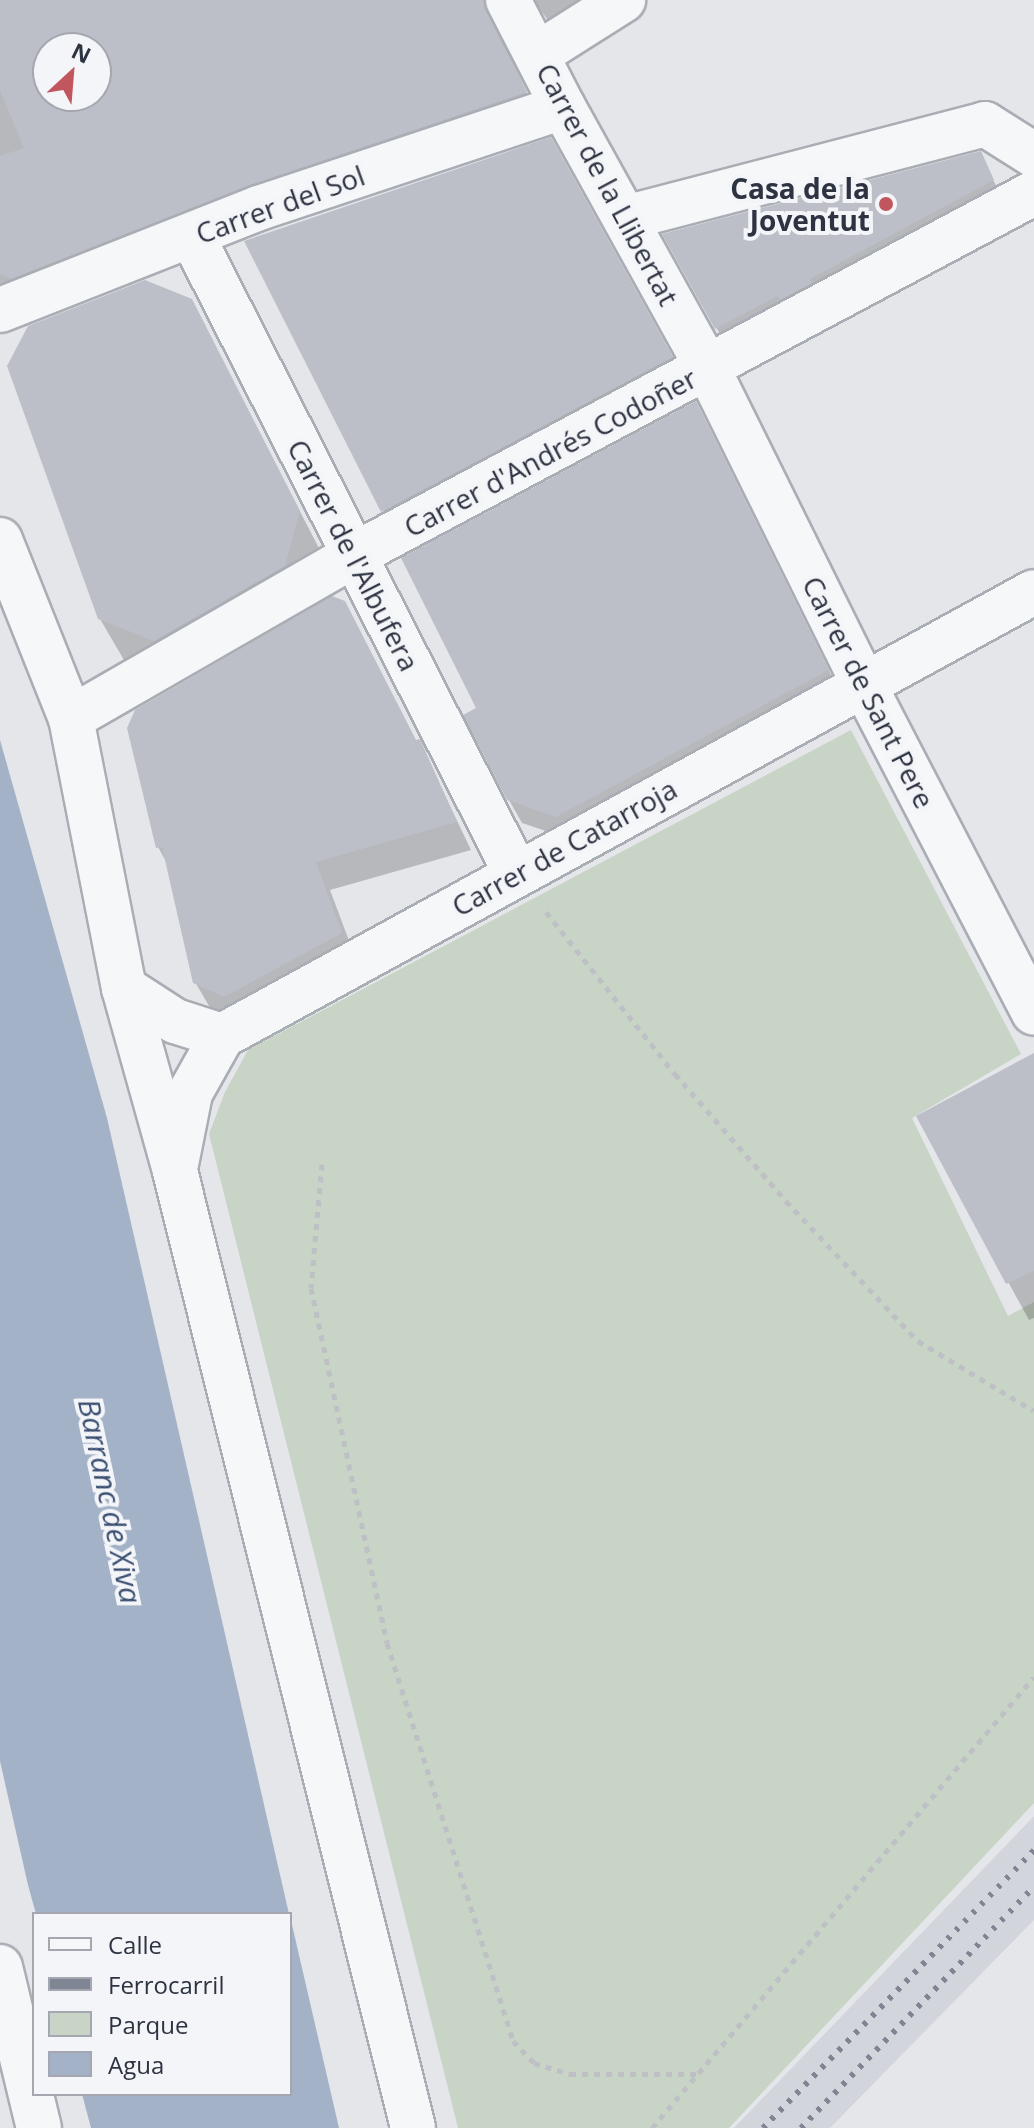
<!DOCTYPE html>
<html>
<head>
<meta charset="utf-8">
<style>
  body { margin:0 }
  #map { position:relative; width:1034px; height:2128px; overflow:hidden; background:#e4e6ea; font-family:"Open Sans",sans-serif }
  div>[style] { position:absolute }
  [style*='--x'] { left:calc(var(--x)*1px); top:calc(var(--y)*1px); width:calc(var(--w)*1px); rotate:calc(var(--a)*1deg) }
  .built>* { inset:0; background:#d2d5dc }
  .green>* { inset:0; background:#c8d4c6 }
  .water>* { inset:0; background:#a3b2c7 }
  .shadow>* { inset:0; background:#0003 }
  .building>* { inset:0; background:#bcbfc7 }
  .path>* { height:5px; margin-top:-2.5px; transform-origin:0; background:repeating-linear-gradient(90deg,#bec0c5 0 6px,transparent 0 12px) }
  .roads { filter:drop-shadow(2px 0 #a9adb4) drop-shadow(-2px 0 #a9adb4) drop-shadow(0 2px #a9adb4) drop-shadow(0 -2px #a9adb4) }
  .minor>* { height:44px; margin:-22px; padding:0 22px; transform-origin:22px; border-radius:22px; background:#f6f7f9 }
  .rail>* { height:6px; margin-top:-3px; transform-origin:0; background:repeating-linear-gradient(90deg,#7f8593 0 4px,transparent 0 12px) }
  .dots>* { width:22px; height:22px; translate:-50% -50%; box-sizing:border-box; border:4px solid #f4f5f8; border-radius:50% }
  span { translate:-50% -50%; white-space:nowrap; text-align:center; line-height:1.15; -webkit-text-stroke:8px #f4f5f8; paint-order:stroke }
  .street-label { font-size:28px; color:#2d3341 }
  .poi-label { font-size:28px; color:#2d3341; font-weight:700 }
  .right { translate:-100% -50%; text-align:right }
  .water-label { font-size:30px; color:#3b4f72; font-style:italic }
  .legend { position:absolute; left:32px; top:1912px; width:260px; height:184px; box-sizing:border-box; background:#f4f5f8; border:2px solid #a4a7af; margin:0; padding:10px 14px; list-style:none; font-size:24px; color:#2d3341 }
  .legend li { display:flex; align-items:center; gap:16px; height:40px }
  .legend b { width:40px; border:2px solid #a4a7af }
  .north { position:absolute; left:32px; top:32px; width:80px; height:80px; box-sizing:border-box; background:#f4f5f8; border:2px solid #a4a7af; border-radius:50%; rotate:26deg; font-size:22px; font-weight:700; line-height:32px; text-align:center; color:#2d3341 }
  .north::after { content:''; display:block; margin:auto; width:28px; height:36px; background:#c2565e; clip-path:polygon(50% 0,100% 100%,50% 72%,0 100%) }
</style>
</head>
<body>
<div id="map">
  <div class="built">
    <div style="clip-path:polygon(1034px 1816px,1034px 1920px,830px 2128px,734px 2128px)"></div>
  </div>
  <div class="green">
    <div style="clip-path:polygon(851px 730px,1021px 1054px,912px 1118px,1008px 1316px,1034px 1302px,1034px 1803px,729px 2128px,458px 2128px,209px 1134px,225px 1092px,248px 1050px)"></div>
  </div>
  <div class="water">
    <div style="clip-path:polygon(0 740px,107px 1118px,289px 1914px,36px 1914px,28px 1885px,0 1761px)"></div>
    <div style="clip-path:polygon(290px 1916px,339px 2128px,91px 2128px,82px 2094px,290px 2094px)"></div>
  </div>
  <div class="shadow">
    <div style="clip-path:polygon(evenodd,0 0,509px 0,495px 21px,497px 35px,538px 115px,0 289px,0 0,48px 48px,96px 48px,96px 96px,48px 96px,48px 48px)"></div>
    <div style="clip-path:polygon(533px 0,625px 0,562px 39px)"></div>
    <div style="clip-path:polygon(980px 153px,1006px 206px,731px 354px,665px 235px)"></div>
    <div style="clip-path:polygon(568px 171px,689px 389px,400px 542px,247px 242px)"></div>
    <div style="clip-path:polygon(191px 301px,322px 554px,178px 681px,124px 660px,100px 619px)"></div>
    <div style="clip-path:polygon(708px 426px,840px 693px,570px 839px,522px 823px,509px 800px,478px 709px)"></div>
    <div style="clip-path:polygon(419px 741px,471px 850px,330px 890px,357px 962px,241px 1024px,212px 1011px,195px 982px,168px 865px,158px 847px)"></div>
    <div style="clip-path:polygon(1034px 1074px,1034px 1318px,1029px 1320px,918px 1117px)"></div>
  </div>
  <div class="building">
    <div style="clip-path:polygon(evenodd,0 0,483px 0,527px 92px,250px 185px,11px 279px,0 274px,0 156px,24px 148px,0 90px,0 0,48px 48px,96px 48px,96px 96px,48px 96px,48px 48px)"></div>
    <div style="clip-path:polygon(551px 137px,673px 357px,381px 512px,244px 241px)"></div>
    <div style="clip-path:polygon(981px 151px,994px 180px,810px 279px,812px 283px,780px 300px,778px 296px,715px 329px,662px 234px)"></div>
    <div style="clip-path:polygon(145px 280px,192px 299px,300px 511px,285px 566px,154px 641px,98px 619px,7px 366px,28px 326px)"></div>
    <div style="clip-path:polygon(696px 401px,829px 670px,556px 817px,507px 800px,463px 715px,476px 708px,401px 558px)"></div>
    <div style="clip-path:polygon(332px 596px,345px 601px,416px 740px,420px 739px,457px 822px,316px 862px,342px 933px,224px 997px,193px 983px,162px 847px,156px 848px,127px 728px,135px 710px)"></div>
    <div style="clip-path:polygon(1034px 1053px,1034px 1271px,1006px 1284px,916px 1116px)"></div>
  </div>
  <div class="path">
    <div style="--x:546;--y:912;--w:207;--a:51.5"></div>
    <div style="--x:675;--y:1074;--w:169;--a:48.8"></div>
    <div style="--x:786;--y:1201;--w:192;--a:46.7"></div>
    <div style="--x:918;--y:1341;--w:135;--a:31.1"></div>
    <div style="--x:322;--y:1164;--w:124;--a:95.1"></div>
    <div style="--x:311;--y:1288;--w:363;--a:77.9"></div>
    <div style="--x:387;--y:1643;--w:417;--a:72.4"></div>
    <div style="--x:513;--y:2041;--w:30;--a:46"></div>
    <div style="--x:534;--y:2063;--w:38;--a:17"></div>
    <div style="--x:570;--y:2074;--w:129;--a:0"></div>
    <div style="--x:652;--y:2128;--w:591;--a:-49.74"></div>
  </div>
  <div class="roads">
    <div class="minor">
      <div style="--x:508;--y:0;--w:120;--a:62.8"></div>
      <div style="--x:563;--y:107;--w:299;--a:61"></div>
      <div style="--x:708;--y:369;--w:352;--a:63.7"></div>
      <div style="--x:864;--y:685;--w:369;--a:62.6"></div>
      <div style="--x:538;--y:54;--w:101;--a:-32.4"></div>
      <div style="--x:625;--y:218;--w:372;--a:-14.6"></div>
      <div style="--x:985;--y:124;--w:58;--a:32.3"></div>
      <div style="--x:192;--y:236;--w:715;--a:63.04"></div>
      <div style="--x:0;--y:310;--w:278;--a:-21.5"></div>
      <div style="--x:259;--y:208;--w:320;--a:-18.4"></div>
      <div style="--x:0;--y:540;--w:192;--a:68.3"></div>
      <div style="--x:71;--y:718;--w:275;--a:78.9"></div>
      <div style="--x:124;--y:988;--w:190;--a:74.4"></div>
      <div style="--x:175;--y:1171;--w:986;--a:76.03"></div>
      <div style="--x:71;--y:718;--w:327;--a:-29.9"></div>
      <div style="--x:354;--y:555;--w:770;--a:-28.03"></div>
      <div style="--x:124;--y:988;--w:61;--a:32.9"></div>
      <div style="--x:175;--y:1021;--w:49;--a:17.7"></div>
      <div style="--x:176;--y:1164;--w:72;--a:-78.8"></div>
      <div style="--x:190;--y:1093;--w:65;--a:-60.7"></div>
      <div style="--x:222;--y:1036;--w:925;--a:-28.67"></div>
      <div style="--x:0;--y:1967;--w:166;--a:76.4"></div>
    </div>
  </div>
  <div class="rail">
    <div style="--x:763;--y:2128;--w:388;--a:-45.7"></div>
    <div style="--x:801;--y:2128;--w:335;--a:-46"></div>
  </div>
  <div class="dots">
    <div style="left:886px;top:204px;background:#c2565e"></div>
  </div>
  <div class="street-label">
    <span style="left:608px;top:184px;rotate:62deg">Carrer de la Llibertat</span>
    <span style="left:280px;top:204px;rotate:-20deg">Carrer del Sol</span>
    <span style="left:550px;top:452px;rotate:-28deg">Carrer d'Andrés Codoñer</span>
    <span style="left:354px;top:555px;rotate:63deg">Carrer de l'Albufera</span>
    <span style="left:869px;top:692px;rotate:63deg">Carrer de Sant Pere</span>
    <span style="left:564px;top:847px;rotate:-29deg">Carrer de Catarroja</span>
  </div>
  <div class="poi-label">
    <span class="right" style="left:870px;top:204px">Casa de la<br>Joventut</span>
  </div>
  <div class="water-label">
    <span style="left:110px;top:1501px;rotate:78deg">Barranc de Xiva</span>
  </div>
  <ul class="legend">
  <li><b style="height:10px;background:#f6f7f9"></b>Calle</li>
  <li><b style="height:10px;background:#7f8593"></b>Ferrocarril</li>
  <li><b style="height:22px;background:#c8d4c6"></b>Parque</li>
  <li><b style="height:22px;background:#a3b2c7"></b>Agua</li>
  </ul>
  <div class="north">N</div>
</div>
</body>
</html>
